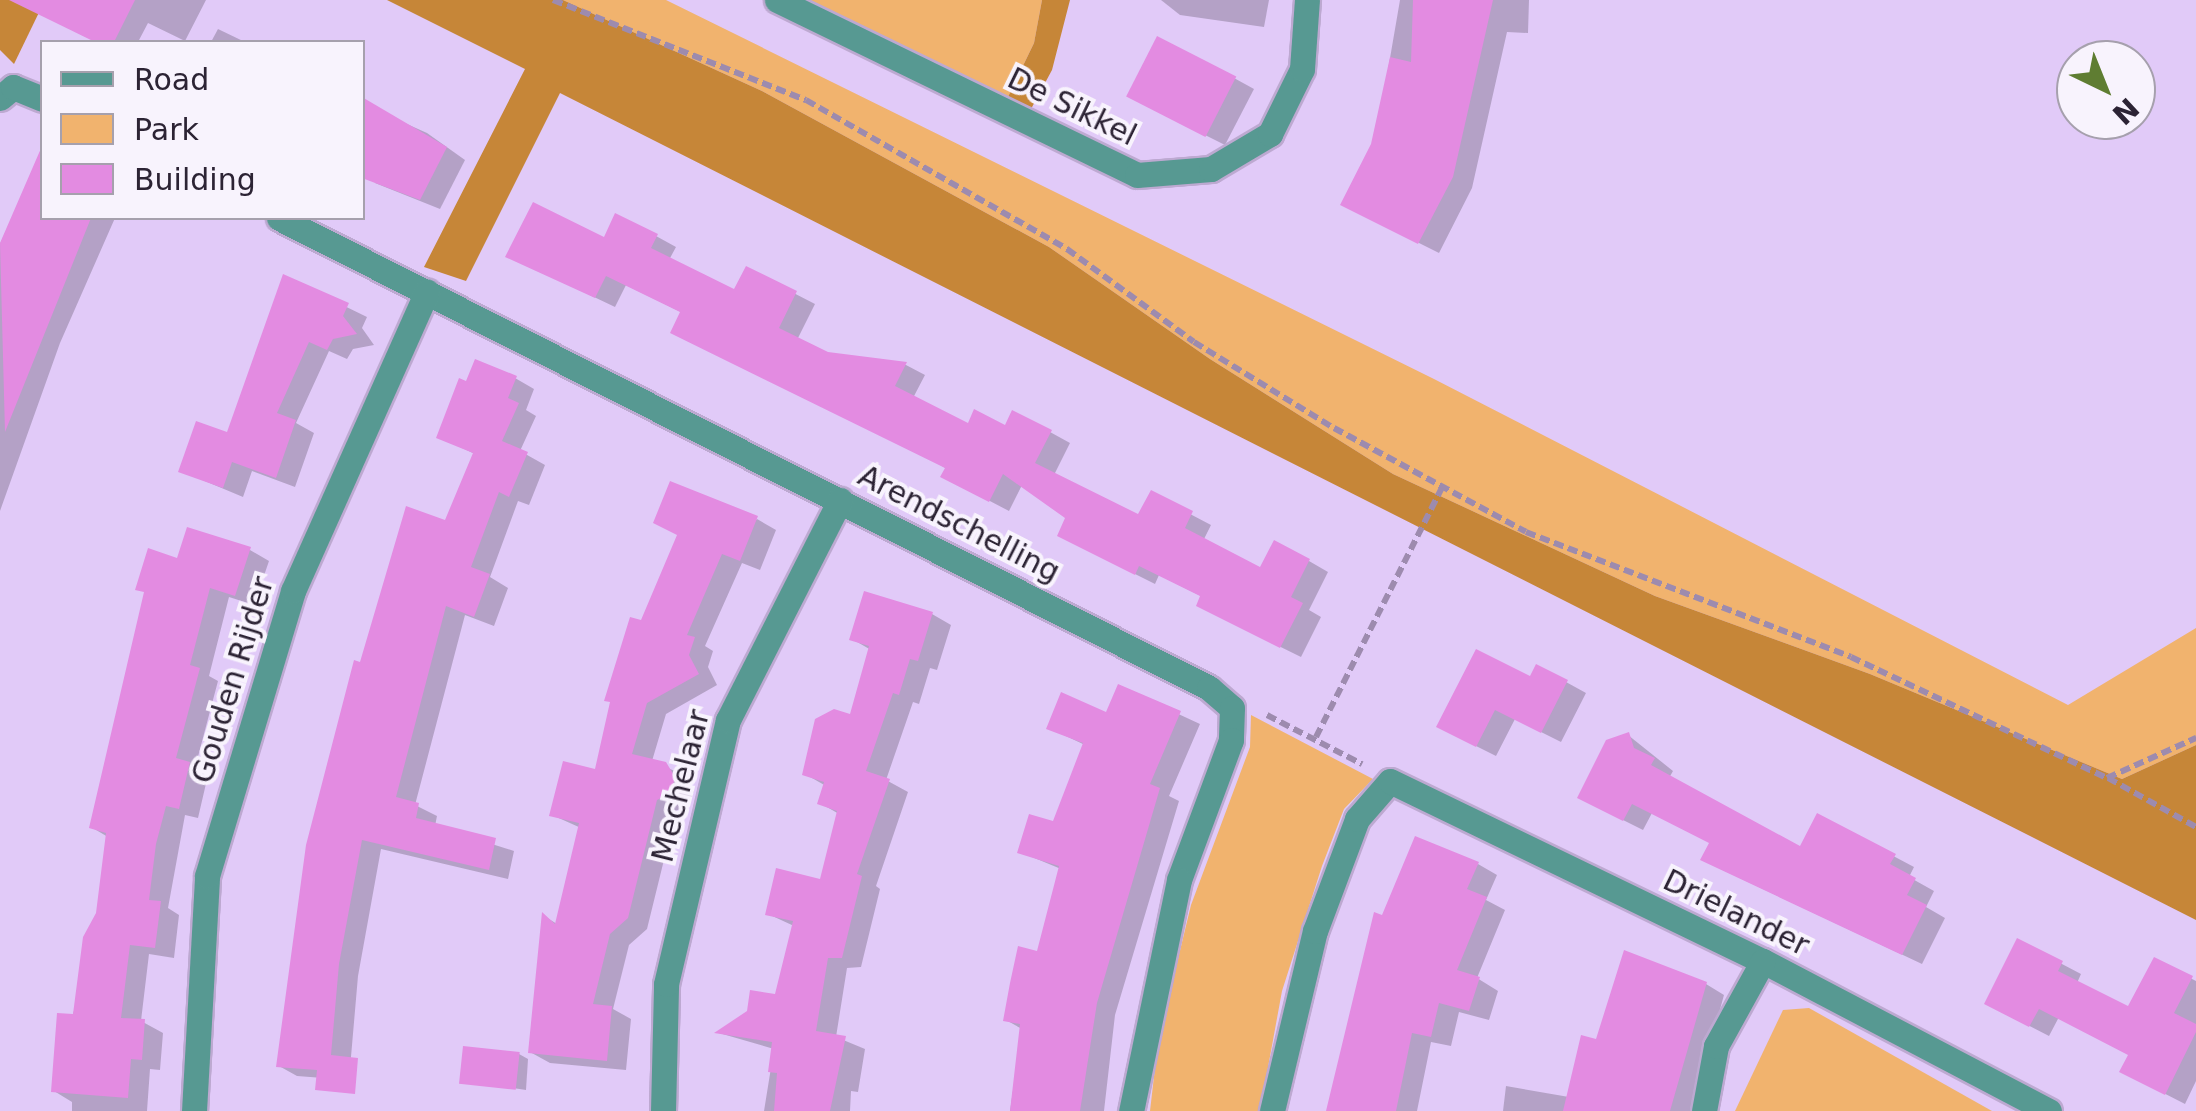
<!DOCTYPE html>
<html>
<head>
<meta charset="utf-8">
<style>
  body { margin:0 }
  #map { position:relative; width:2196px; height:1111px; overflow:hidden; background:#e1caf8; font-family:"DejaVu Sans",sans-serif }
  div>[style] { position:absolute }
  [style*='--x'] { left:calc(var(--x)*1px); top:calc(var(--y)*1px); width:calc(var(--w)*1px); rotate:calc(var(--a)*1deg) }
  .green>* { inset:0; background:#f1b36e }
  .forest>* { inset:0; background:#c68638 }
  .shadow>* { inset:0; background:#0003 }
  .building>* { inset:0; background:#e38be1; transform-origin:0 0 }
  .path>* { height:6px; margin-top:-3px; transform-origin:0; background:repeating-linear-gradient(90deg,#9d8bae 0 10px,transparent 0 15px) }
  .roads { filter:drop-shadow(2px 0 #bda9d1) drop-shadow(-2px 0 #bda9d1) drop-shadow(0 2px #bda9d1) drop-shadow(0 -2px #bda9d1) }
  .minor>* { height:25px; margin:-12.5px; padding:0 12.5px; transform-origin:12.5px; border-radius:12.5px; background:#579992 }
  span { translate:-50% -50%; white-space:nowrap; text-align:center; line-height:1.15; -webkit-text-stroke:8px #f8f3fd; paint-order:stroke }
  .street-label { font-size:30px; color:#2c2334 }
  .legend { position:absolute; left:40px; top:40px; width:325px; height:180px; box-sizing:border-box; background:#f8f3fd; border:2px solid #a6a0ad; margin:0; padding:12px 18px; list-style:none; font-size:30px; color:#2c2334 }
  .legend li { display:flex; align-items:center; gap:20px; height:50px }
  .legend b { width:50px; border:2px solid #a6a0ad }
  .north { position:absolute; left:2056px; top:40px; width:100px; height:100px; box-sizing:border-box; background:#f8f3fd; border:2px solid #a6a0ad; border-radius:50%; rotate:137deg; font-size:28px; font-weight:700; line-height:40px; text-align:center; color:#2c2334 }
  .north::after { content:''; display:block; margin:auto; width:35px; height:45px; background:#5f7d32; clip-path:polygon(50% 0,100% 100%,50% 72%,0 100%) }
</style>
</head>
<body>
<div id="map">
  <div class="green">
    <div style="clip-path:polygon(563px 0,666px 0,1434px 379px,2068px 705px,2196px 628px,2196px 745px,2122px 779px,1870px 674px,1655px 596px,1393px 474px,1210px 359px,1049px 247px,762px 91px)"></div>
    <div style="clip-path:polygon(805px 0,1042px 0,1034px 43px,1007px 99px)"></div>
    <div style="clip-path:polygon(1251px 715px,1373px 779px,1344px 809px,1322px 866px,1282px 991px,1260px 1111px,1150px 1111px,1158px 1042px,1191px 905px,1250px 747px)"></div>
    <div style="clip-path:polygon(1809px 1008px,1992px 1111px,1735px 1111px,1783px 1010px)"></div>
  </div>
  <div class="forest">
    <div style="clip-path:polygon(0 0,45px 0,14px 64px,0 50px)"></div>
    <div style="clip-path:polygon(387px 0,563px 0,762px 91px,1049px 247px,1210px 359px,1393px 474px,1655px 596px,1870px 674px,2122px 779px,2196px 745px,2196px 920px,560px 93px,466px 281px,424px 267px,525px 69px)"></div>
    <div style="clip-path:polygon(1042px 0,1070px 0,1052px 70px,1031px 109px,1007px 99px,1034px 43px)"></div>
  </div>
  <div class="shadow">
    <div style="clip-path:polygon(73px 0,206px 0,185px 41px,148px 23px,138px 42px,97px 42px,80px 34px)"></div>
    <div style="clip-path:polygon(1161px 0,1269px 0,1264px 27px,1180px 15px)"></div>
    <div style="clip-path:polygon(1400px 0,1529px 0,1528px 33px,1507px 32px,1472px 188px,1439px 253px,1363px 215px)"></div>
    <div style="clip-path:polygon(218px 29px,245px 42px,211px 42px)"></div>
    <div style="clip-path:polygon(1234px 78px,1254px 89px,1225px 145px,1149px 107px)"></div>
    <div style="clip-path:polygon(362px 104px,427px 133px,465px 160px,440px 209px,375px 183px)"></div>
    <div style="clip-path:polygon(42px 152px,42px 218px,115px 218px,60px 343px,0 511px,0 244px)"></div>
    <div style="clip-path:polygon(656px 236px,676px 247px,669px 260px,735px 293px,747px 269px,815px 304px,797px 340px,828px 355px,906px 365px,925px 375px,913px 398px,969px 426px,1050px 432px,1070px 443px,1054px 475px,1139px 518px,1152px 494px,1211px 525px,1204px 539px,1262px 570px,1309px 561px,1328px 572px,1309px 610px,1321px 617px,1301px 657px,1218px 616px,1203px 597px,1159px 575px,1155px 584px,1079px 546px,1068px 517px,1022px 485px,1009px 511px,963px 487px,947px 469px,683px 313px,626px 285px,615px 307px,508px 256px)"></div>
    <div style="clip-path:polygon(285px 277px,367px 317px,362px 328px,374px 345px,353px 349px,347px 359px,329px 351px,296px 423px,314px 433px,295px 487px,252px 471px,243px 497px,181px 471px,229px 435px)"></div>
    <div style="clip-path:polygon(515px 378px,534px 389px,526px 410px,536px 416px,520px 451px,545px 465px,529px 505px,518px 501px,490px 577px,508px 588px,494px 626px,465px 615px,415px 805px,437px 816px,435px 826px,514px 851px,508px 879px,381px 849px,358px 976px,349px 1080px,297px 1076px,279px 1066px,362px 665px,446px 524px,475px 454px,439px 437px,467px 384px)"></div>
    <div style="clip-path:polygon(757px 519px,776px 530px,760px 570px,742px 563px,705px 646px,713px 651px,708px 667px,717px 685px,666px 714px,652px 761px,686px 776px,694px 790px,690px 803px,676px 811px,647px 929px,629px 945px,613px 1009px,631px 1019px,626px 1070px,550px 1063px,530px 1052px,544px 916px,557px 924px,581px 828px,552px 815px,597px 772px,643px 623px)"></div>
    <div style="clip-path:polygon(250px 550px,269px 561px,254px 605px,229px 597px,209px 676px,218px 681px,195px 768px,208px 775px,198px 818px,185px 815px,168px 908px,179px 915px,174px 958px,149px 954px,141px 1021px,163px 1033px,160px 1070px,150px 1069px,147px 1111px,72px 1111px,72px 1102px,54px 1091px,98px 914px,108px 837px,91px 827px,178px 561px)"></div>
    <div style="clip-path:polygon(932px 614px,951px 625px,937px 670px,930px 668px,919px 704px,913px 702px,886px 780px,908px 792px,876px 886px,880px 889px,861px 967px,847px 968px,836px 1037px,865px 1049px,858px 1092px,851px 1091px,850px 1111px,764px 1111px,774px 1049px,719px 1033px,777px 997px,794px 926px,768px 914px,822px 882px,839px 814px,820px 803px,826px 786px,805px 774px,852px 717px,871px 650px,852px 639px)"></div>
    <div style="clip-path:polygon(1531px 680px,1566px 682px,1586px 693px,1561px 742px,1515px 719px,1496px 756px,1458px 737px)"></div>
    <div style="clip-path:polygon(1120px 687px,1200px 724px,1169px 796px,1179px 801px,1115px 1015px,1104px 1111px,1010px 1111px,1022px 1029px,1006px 1020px,1039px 954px,1061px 869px,1020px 852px,1055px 824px,1085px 745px,1049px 728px,1108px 715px)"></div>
    <div style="clip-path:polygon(1628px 735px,1673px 771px,1669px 778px,1801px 849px,1818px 816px,1914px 867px,1909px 877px,1934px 891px,1926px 907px,1945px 918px,1922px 964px,1723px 870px,1712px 843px,1652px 813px,1643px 830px,1599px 808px)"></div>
    <div style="clip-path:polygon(1478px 864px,1497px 875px,1486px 900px,1505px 910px,1477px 978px,1498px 991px,1489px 1020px,1459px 1012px,1451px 1046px,1431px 1042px,1417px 1111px,1330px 1111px,1376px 915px,1384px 918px)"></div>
    <div style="clip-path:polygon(2018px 941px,2081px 974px,2077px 983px,2129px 1009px,2155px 960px,2196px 981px,2196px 1081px,2185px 1104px,2142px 1082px,2131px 1055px,2059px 1017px,2049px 1036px,2006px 1014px)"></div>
    <div style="clip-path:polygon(1706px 984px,1724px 995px,1692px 1111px,1503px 1111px,1506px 1086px,1569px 1097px,1598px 1042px)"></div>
    <div style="clip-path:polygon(519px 1054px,528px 1059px,526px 1090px,462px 1080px)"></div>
  </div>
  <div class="building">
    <div style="clip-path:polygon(9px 0,135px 0,114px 42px,95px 42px)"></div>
    <div style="clip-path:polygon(1413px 0,1493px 0,1453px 177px,1418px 244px,1340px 205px,1371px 144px,1390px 57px,1411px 62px)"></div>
    <div style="left:1157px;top:36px;width:89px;height:68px;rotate:27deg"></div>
    <div style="clip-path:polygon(362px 97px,447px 147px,420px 200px,362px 178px)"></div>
    <div style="clip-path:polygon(42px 146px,42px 218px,91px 218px,5px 432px,0 243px)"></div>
    <div style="clip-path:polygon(533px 202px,604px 237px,615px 213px,658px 234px,651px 248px,734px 289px,746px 266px,797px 291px,779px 328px,828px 352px,907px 362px,895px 386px,968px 423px,974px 409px,1005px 425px,1012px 410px,1052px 430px,1035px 463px,1138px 514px,1151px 490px,1193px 511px,1185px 528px,1260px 567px,1274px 540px,1310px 559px,1291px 597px,1303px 603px,1280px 648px,1196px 606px,1200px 596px,1139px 566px,1135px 575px,1057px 536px,1065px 518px,1003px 474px,989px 502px,940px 477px,945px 468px,670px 333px,680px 312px,606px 276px,595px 298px,505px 257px)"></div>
    <div style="clip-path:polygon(283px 274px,349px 303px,343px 316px,357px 334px,333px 339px,327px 350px,309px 342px,277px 413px,296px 420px,276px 478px,232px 462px,223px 488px,178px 472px,196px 421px,227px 432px)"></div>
    <div style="clip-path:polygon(475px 359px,517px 376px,508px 398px,519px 403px,502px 441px,528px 452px,509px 497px,499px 492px,471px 567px,490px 574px,474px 617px,446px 606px,396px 797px,419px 803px,416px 818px,496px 838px,489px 870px,362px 840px,339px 964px,331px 1055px,358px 1058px,355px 1094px,315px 1090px,317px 1070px,276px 1067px,306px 845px,354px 660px,360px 662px,406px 506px,445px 520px,473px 453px,436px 438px,459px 378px,466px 381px)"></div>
    <div style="clip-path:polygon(670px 481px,758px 516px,740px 561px,722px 554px,687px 635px,695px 637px,689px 655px,699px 674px,647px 703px,632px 754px,666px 762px,675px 777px,671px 793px,657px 800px,628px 918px,610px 934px,593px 1004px,612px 1006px,607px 1061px,528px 1053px,542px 912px,555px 924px,579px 823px,549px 816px,563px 761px,595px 769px,610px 702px,604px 701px,630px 617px,641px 620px,677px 535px,653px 523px)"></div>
    <div style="clip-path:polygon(187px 527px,251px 547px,235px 596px,210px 588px,190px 665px,200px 668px,176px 758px,190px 762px,179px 809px,166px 806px,156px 844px,149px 900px,161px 901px,155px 948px,130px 945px,121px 1018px,145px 1019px,142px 1060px,131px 1059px,128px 1098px,51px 1092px,57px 1013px,73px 1014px,83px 937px,96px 913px,106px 833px,89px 828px,144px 592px,135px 590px,148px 548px,177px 558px)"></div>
    <div style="clip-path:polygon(864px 591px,933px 612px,918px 661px,910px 659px,899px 695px,893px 693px,866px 771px,890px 779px,857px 874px,862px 876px,842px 958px,828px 958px,816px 1031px,846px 1036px,830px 1111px,774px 1111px,777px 1073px,768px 1072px,772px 1042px,714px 1033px,747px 1011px,750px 990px,775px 994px,793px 921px,765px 915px,776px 868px,820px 879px,837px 811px,817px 804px,824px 782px,802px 775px,815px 719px,834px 709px,850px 714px,869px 646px,849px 640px)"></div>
    <div style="clip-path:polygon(1476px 649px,1530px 676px,1536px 664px,1568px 680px,1541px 733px,1495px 710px,1476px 747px,1436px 727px)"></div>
    <div style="clip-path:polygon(1118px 684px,1181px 711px,1150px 784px,1160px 788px,1097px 1003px,1080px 1111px,1010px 1111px,1020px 1024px,1003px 1021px,1010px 983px,1018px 946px,1037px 951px,1059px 866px,1017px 853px,1029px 814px,1053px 821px,1083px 743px,1046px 729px,1061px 692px,1106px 712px)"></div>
    <div style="clip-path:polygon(1629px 732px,1634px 748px,1655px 758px,1651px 765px,1800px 846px,1817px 813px,1896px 854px,1890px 864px,1916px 878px,1907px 895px,1927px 905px,1902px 955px,1700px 860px,1709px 843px,1632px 804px,1623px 821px,1577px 798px,1606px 740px)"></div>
    <div style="clip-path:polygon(1415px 836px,1479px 862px,1467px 889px,1487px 897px,1457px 970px,1480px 977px,1469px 1011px,1439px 1003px,1431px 1037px,1412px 1033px,1396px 1111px,1326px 1111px,1374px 912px,1382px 915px)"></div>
    <div style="clip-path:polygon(2017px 938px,2063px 961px,2058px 971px,2128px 1006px,2154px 957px,2193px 976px,2174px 1013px,2196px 1024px,2196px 1032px,2165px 1095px,2119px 1072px,2128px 1055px,2039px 1009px,2029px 1027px,1984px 1004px)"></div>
    <div style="clip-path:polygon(1624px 950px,1707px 982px,1670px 1111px,1563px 1111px,1581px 1035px,1596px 1039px)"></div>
    <div style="left:463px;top:1046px;width:57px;height:38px;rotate:6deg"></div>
  </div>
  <div class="path">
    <div style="--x:553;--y:0;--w:272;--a:21.6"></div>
    <div style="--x:806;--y:100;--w:301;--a:29.7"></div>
    <div style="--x:1067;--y:249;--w:157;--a:36.2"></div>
    <div style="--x:1194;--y:342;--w:164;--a:31.6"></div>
    <div style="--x:1334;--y:428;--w:218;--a:28.4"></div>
    <div style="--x:1526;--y:532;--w:348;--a:21"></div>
    <div style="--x:1851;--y:657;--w:283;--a:25.3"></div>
    <div style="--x:2107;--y:778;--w:98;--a:-24.2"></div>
    <div style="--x:1267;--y:715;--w:107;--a:27.3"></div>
    <div style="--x:1316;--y:737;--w:279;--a:-63.2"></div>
    <div style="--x:2108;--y:778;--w:101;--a:29.1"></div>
  </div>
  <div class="roads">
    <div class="minor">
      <div style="--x:777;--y:0;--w:400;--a:25.9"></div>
      <div style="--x:1137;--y:175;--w:74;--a:-4.6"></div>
      <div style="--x:1211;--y:169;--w:69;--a:-30.7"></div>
      <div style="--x:1270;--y:134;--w:72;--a:-63.8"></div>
      <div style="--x:1302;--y:69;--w:69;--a:-85.9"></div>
      <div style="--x:0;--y:98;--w:17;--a:-40"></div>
      <div style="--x:13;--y:87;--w:31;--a:22"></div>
      <div style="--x:279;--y:218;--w:1042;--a:26.81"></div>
      <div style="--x:1209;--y:688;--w:30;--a:41"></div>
      <div style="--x:1232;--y:708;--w:32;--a:92"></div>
      <div style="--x:1231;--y:740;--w:149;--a:110.4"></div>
      <div style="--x:1179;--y:880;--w:236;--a:101.7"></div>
      <div style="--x:194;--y:1111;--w:235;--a:-86.8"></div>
      <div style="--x:207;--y:876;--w:298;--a:-73.2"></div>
      <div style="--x:293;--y:591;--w:328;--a:-65.9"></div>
      <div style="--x:663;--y:1111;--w:127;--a:-88.6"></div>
      <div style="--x:666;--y:984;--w:271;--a:-76.8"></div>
      <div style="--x:728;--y:720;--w:247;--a:-63"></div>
      <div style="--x:1272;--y:1111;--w:185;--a:-76.6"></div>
      <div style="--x:1315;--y:931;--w:120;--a:-69.4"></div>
      <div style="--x:1357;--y:819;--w:50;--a:-49"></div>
      <div style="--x:1390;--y:781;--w:414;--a:25.8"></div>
      <div style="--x:1763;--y:961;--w:323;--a:27.7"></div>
      <div style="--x:1704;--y:1111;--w:66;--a:-79.5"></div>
      <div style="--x:1716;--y:1046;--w:97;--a:-61.1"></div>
    </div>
  </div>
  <div class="street-label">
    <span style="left:1072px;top:107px;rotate:26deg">De Sikkel</span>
    <span style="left:959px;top:524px;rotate:27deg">Arendschelling</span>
    <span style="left:233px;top:680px;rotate:-73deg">Gouden Rijder</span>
    <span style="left:681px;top:786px;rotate:-76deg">Mechelaar</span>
    <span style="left:1736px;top:913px;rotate:26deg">Drielander</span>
  </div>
  <ul class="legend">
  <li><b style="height:12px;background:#579992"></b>Road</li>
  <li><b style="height:28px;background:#f1b36e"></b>Park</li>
  <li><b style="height:28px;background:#e38be1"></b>Building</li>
  </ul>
  <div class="north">N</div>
</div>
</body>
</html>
